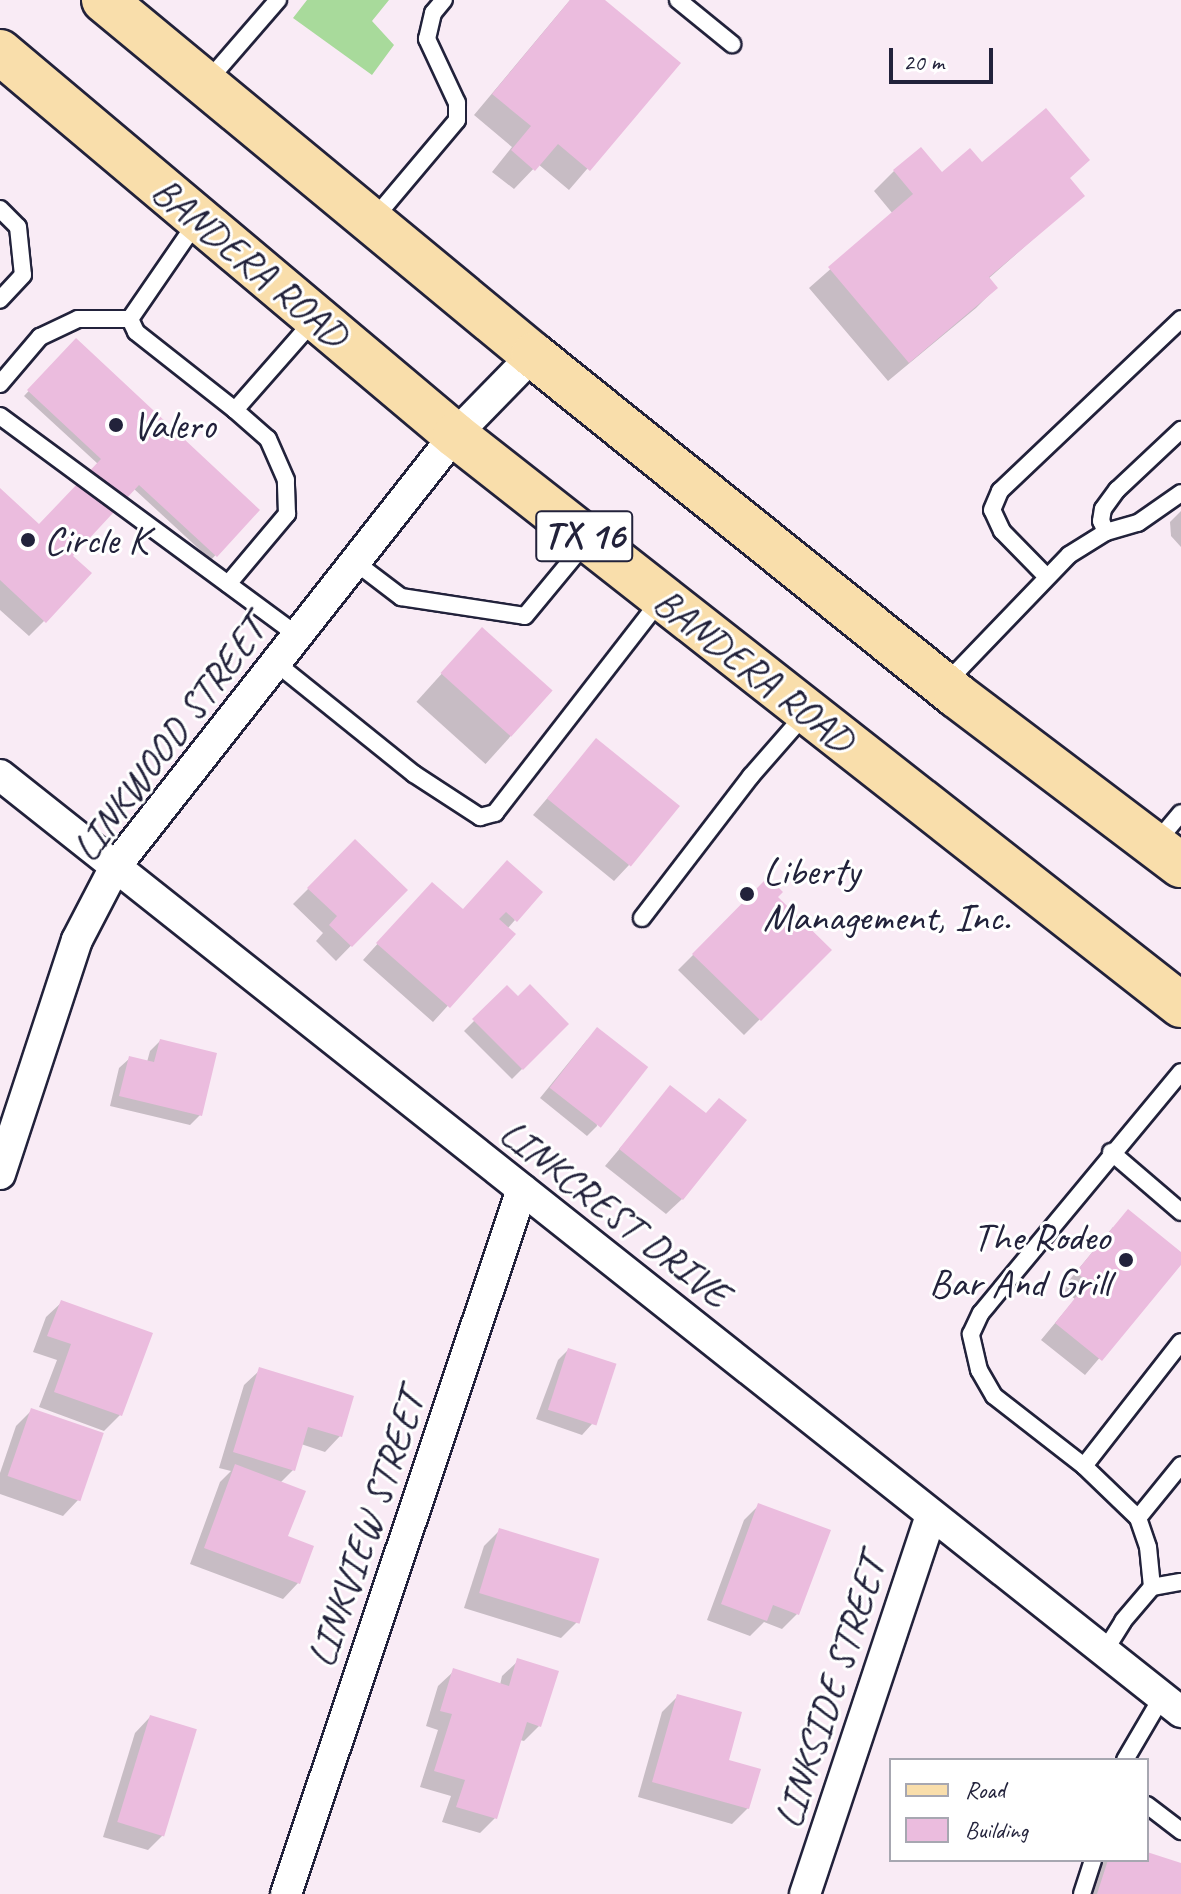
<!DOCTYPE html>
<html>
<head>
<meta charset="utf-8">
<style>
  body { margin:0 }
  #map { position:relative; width:1181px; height:1894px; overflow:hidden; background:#f9ebf5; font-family:Caveat,sans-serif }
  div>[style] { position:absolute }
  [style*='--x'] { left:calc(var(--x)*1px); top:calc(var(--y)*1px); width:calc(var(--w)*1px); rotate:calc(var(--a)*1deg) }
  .green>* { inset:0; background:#a8da9b }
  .shadow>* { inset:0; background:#0003; transform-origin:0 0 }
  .building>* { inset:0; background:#ebbcde; transform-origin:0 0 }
  .roads { filter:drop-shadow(2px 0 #22223b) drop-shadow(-2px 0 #22223b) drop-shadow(0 2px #22223b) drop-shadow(0 -2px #22223b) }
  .lane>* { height:16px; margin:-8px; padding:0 8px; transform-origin:8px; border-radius:8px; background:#fff }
  .street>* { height:30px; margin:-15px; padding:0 15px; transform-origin:15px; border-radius:15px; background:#fff }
  .primary>* { height:44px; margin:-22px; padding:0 22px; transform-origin:22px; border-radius:22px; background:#f9deab }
  .dots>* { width:22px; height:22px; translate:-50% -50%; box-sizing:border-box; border:4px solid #fff; border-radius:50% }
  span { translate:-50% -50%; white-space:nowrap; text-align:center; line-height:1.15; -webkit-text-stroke:6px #fff; paint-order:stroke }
  .shield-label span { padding:2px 6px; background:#fff; border:2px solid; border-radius:6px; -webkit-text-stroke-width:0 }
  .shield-label { font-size:38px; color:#22223b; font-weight:700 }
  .street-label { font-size:40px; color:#22223b }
  .poi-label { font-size:40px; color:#22223b }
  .left { translate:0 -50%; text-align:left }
  .right { translate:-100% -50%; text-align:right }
  .legend { position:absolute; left:889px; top:1758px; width:260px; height:104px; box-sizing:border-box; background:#fff; border:2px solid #a7a7b1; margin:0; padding:10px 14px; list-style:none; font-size:24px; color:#22223b }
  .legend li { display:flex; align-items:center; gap:16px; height:40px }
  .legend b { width:40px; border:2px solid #a7a7b1 }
  .scale { position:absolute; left:889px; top:48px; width:104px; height:36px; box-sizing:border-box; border:4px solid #22223b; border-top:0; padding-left:10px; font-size:24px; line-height:28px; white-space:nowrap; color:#22223b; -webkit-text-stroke:6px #fff; paint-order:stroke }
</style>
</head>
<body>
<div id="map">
  <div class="green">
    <div style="clip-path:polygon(307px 0,389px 0,372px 21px,394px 45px,372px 75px,293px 18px)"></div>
  </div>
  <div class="shadow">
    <div style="clip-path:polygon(570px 0,602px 0,678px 63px,569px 190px,538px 164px,514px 189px,492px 172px,512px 147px,474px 115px)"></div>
    <div style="clip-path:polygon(982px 164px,1068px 179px,1082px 196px,988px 279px,996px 288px,976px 308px,888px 381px,809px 288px,893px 214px,874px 191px,894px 171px,941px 175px)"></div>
    <div style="clip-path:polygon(76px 341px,257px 510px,211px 560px,133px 488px,70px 556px,44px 621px,29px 636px,0 610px,0 491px,39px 527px,98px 464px,24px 396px)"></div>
    <div style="clip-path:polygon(1181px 511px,1181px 547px,1171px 536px,1170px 522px)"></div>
    <div style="left:482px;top:629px;width:93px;height:98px;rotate:42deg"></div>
    <div style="clip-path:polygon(596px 741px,629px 865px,614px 881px,533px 815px)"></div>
    <div style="clip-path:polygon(355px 842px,405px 890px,336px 961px,316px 941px,323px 933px,293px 904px)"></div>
    <div style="clip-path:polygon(492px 878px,515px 920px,507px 929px,513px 934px,433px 1022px,363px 960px,417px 900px,462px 911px)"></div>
    <div style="clip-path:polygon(768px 880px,775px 897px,829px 950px,744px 1035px,678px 970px)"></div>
    <div style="clip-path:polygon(507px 988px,518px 998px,567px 1024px,512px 1079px,464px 1031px)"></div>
    <div style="clip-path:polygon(587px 1040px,597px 1126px,587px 1136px,540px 1098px)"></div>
    <div style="clip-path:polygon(160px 1041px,200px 1115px,190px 1125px,110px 1106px,119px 1068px,130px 1058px,147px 1062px,150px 1051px)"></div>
    <div style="clip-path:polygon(671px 1088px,705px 1115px,682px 1199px,666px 1214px,605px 1166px)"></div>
    <div style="clip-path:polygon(1113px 1227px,1181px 1254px,1181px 1262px,1085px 1375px,1041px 1340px,1075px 1299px,1062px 1289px)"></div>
    <div style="clip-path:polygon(62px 1302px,120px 1415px,104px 1431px,39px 1407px,57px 1360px,33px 1352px,46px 1317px)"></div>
    <div style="clip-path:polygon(568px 1350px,592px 1424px,582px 1435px,536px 1419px,558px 1360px)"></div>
    <div style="clip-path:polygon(260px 1370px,340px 1436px,325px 1452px,301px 1444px,293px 1470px,280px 1483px,286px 1537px,298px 1583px,283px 1599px,190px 1564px,220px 1482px,231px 1471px,219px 1468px,244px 1385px)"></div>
    <div style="clip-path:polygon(32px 1410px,78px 1500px,63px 1516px,0 1494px,0 1473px,16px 1426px)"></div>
    <div style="clip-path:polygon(759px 1505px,798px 1613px,782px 1629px,764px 1622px,750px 1636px,707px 1620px,744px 1520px)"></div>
    <div style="clip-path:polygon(499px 1531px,577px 1622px,561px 1638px,464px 1608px,484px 1546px)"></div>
    <div style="clip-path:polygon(518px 1661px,540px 1725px,524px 1741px,520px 1740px,495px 1818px,480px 1833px,442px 1822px,451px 1796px,420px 1787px,438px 1730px,426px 1726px,438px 1686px,454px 1671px,500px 1685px,502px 1676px)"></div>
    <div style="clip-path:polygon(678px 1696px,748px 1808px,732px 1824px,638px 1797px,662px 1712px)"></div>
    <div style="clip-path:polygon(150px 1717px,163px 1835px,148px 1850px,103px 1837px,135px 1733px)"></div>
    <div style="clip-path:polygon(1147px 1854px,1181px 1865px,1181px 1894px,1088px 1894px,1099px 1860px,1147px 1860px)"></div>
  </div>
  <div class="building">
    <div style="clip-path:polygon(570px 0,605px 0,681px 63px,590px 171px,558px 144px,535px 171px,511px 150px,531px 126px,492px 94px)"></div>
    <div style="clip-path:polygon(1046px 108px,1090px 160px,1070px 178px,1085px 196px,989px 277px,998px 288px,909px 363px,828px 267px,913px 194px,893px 170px,921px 147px,942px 172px,970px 148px,982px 162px)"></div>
    <div style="clip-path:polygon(76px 338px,260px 510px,217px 557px,139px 485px,73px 556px,92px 573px,46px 623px,0 580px,0 488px,39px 524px,101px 459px,27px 390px)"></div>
    <div style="left:482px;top:627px;width:95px;height:62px;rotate:42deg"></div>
    <div style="left:596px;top:738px;width:108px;height:78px;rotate:39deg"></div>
    <div style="clip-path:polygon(355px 839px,408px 890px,352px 947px,329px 925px,337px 916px,307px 888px)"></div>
    <div style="clip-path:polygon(507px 860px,543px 892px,517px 922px,506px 912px,499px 919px,516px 934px,450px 1008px,376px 943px,432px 882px,463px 909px)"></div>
    <div style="clip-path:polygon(768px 877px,783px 892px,778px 897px,832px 950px,761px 1021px,692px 954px)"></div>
    <div style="clip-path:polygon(530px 984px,569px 1024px,523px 1070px,472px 1019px,507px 985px,518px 996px)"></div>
    <div style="left:597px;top:1027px;width:65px;height:77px;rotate:38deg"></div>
    <div style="clip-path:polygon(160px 1039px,217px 1053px,202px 1116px,119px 1096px,129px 1056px,154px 1062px)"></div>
    <div style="clip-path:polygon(670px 1085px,706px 1113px,719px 1098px,747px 1120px,683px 1200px,619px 1149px)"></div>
    <div style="clip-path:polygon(1128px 1209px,1181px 1252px,1181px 1265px,1102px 1361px,1055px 1323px,1088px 1282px,1076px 1272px)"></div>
    <div style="clip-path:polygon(61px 1300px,153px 1333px,122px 1416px,54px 1392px,71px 1344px,47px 1336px)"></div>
    <div style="left:568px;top:1348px;width:51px;height:65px;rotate:18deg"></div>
    <div style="clip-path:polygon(259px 1367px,354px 1396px,342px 1437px,308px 1427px,295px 1471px,233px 1452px)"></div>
    <div style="left:31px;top:1408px;width:77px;height:72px;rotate:19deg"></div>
    <div style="clip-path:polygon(235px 1464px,306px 1491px,288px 1536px,314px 1546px,300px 1584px,204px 1548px)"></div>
    <div style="clip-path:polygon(758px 1503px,831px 1530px,799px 1615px,773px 1605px,767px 1621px,721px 1604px)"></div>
    <div style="left:499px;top:1528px;width:105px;height:68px;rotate:17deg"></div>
    <div style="clip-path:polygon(517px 1658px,559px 1671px,541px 1727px,527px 1722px,497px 1819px,456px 1807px,465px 1780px,434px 1771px,452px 1714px,440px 1711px,453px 1668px,509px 1686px)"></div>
    <div style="clip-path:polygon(677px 1694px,742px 1712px,729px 1760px,761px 1769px,749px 1809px,652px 1782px)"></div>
    <div style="left:150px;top:1715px;width:49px;height:112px;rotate:17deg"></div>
    <div style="clip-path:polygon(1147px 1852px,1181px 1863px,1181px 1894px,1097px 1894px,1108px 1860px,1147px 1860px)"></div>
  </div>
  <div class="roads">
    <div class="lane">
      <div style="--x:678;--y:0;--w:70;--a:39.2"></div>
      <div style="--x:206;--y:83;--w:110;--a:-49.1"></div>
      <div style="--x:0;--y:209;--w:25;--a:45"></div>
      <div style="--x:18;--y:227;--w:48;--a:84.1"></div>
      <div style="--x:23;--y:275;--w:34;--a:133"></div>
      <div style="--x:198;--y:220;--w:120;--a:124.5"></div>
      <div style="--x:130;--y:319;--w:14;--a:65"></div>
      <div style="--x:136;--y:332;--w:126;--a:38.2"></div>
      <div style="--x:235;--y:410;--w:121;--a:-48.7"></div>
      <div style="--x:372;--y:221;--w:132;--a:-49.9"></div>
      <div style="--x:457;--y:120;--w:17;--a:-90"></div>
      <div style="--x:457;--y:103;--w:71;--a:-115.1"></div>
      <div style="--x:427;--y:39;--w:27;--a:-77"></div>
      <div style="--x:433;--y:13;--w:17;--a:-50"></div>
      <div style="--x:0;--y:384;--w:62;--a:-49.6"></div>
      <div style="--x:40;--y:337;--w:42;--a:-25.3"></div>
      <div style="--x:78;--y:319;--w:52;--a:0"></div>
      <div style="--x:0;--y:416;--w:369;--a:36.4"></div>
      <div style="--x:1106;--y:532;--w:12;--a:-114"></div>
      <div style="--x:1101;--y:521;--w:12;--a:-81"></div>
      <div style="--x:1103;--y:509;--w:24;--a:-54"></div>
      <div style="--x:1117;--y:490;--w:88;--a:-43.2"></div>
      <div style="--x:355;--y:562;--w:58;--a:37.3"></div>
      <div style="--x:401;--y:597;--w:125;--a:8.7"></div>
      <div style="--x:525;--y:616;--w:97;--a:-50.4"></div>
      <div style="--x:1046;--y:576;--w:63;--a:-134.4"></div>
      <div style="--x:1002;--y:531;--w:23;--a:-115"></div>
      <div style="--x:992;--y:510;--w:21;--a:-67"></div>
      <div style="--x:1000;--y:491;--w:250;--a:-43.5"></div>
      <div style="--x:228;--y:584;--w:92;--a:-49.9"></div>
      <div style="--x:287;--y:514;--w:34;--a:-92"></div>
      <div style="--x:286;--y:480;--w:45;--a:-113.7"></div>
      <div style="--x:268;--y:439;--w:44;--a:-138.7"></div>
      <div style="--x:276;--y:663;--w:177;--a:38.8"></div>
      <div style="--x:414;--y:774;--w:79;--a:33.1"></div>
      <div style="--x:480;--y:817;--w:16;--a:-15"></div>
      <div style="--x:495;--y:813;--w:271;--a:-52.2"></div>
      <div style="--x:945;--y:684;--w:179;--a:-46.1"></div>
      <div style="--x:1069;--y:555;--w:44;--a:-31.9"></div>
      <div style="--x:1106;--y:532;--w:33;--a:-16"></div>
      <div style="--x:1138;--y:523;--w:52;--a:-34.9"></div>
      <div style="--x:1155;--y:844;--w:40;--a:-50"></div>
      <div style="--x:642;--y:918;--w:179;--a:-52.5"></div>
      <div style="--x:751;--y:776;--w:84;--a:-48.9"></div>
      <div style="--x:1111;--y:1152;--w:92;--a:40.6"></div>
      <div style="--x:1084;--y:1466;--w:157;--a:-52"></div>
      <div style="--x:1138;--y:1518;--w:68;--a:-50.9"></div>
      <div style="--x:1152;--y:1587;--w:40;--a:-95.7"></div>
      <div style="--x:1148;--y:1547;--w:31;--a:-109"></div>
      <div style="--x:1138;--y:1518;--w:75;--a:-136.1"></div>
      <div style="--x:1084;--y:1466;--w:114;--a:-142.1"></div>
      <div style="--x:994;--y:1396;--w:30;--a:-120"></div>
      <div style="--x:979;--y:1370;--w:37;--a:-103"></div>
      <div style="--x:971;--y:1334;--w:23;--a:-65"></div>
      <div style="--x:981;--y:1313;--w:313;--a:-50.3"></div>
      <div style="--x:1104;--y:1652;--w:36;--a:-58"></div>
      <div style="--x:1123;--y:1621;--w:45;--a:-49.5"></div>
      <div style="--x:1152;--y:1587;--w:29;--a:-10"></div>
      <div style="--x:1125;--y:1760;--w:73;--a:-59.6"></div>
      <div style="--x:1147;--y:1805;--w:43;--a:37.4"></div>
      <div style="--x:1082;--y:1894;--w:36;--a:-72"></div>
    </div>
    <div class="street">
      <div style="--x:0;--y:775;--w:1508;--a:38.43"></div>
      <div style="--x:0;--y:1174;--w:246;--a:-71.8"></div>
      <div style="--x:77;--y:940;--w:82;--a:-62.5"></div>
      <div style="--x:115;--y:867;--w:550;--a:-51.8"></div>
      <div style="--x:455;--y:435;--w:112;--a:-45.7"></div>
      <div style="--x:286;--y:1894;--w:743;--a:-71.49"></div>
      <div style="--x:805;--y:1894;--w:399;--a:-71.6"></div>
    </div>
    <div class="primary">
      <div style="--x:104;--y:0;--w:557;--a:39.61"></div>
      <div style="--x:533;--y:355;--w:543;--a:38.79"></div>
      <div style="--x:956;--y:695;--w:282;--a:37.1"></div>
      <div style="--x:0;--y:52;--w:595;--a:40.09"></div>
      <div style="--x:455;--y:435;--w:923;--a:38.14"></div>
    </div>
  </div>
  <div class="dots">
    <div style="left:116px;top:425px;background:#22223b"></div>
    <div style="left:28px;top:540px;background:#22223b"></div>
    <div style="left:747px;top:894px;background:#22223b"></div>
    <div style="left:1126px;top:1260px;background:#22223b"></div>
  </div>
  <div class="shield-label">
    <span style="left:584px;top:536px">TX 16</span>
  </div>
  <div class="street-label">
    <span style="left:250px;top:262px;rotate:40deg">BANDERA ROAD</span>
    <span style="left:754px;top:670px;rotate:38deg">BANDERA ROAD</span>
    <span style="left:169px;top:739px;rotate:-53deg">LINKWOOD STREET</span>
    <span style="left:615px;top:1213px;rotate:38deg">LINKCREST DRIVE</span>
    <span style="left:366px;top:1529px;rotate:-71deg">LINKVIEW STREET</span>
    <span style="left:830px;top:1692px;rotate:-72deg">LINKSIDE STREET</span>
  </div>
  <div class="poi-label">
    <span class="left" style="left:132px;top:425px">Valero</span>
    <span class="left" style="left:44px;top:540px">Circle K</span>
    <span class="left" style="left:763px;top:894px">Liberty<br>Management, Inc.</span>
    <span class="right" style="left:1110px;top:1260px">The Rodeo<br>Bar And Grill</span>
  </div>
  <ul class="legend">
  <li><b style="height:10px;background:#f9deab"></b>Road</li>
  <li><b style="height:22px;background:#ebbcde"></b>Building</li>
  </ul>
  <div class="scale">20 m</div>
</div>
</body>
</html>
